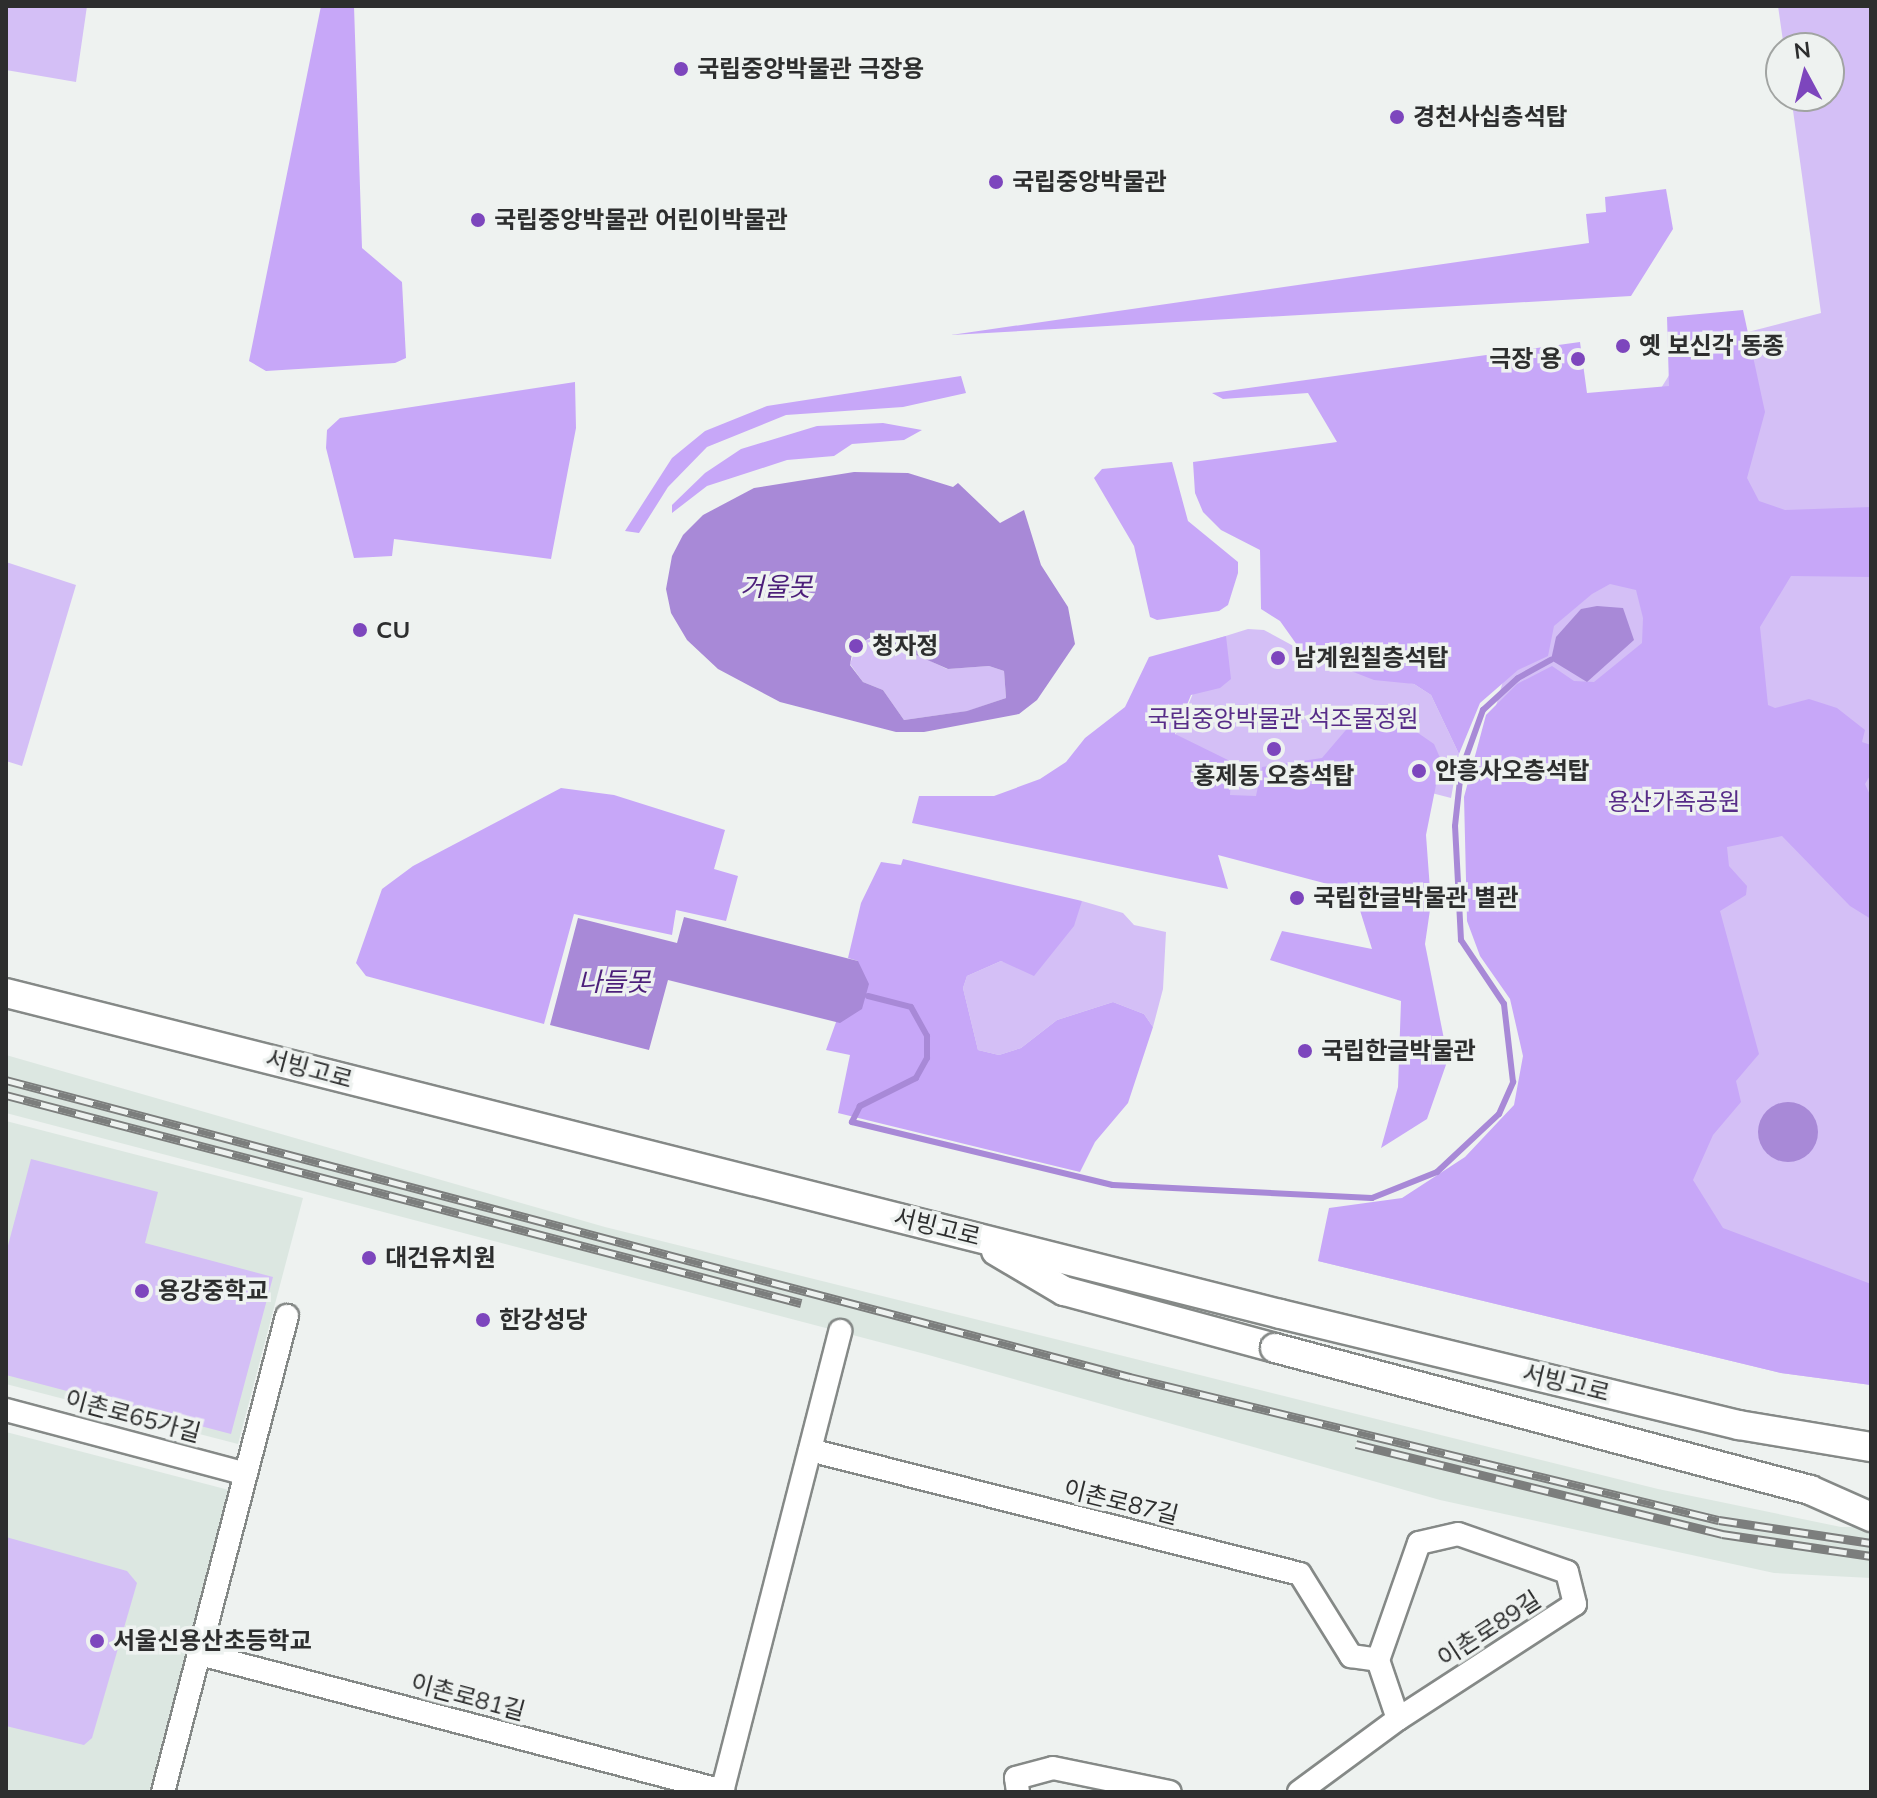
<!DOCTYPE html>
<html>
<head>
<meta charset="utf-8">
<style>
  body { margin:0 }
  #map { position:relative; width:1877px; height:1798px; overflow:hidden; background:#eef2f0; font-family:Mulish,"Noto Sans KR",sans-serif }
  div>[style] { position:absolute }
  [style*='--x'] { left:calc(var(--x)*1px); top:calc(var(--y)*1px); width:calc(var(--w)*1px); rotate:calc(var(--a)*1deg) }
  .built>* { inset:0; background:#dce7e1 }
  .green>* { inset:0; background:#d4bff6 }
  .forest>* { inset:0; background:#c7a7f8 }
  .water>* { inset:0; background:#a889d7 }
  .round { border-radius:50% }
  .stream>* { height:6px; margin:-3px; padding:0 3px; transform-origin:3px; border-radius:3px; background:#a889d7 }
  .roads { filter:drop-shadow(2px 0 #858987) drop-shadow(-2px 0 #858987) drop-shadow(0 2px #858987) drop-shadow(0 -2px #858987) }
  .minor>* { height:22px; margin:-11px; padding:0 11px; transform-origin:11px; border-radius:11px; background:#fff }
  .major>* { height:28px; margin:-14px; padding:0 14px; transform-origin:14px; border-radius:14px; background:#fff }
  .rail>* { height:9px; margin-top:-4.5px; transform-origin:0; background:repeating-linear-gradient(90deg,#eef2f0 0 18px,#7c7e7d 0 36px); box-sizing:border-box; border-block:2px solid #7c7e7d }
  .bridges { filter:drop-shadow(2px 0 #858987) drop-shadow(-2px 0 #858987) drop-shadow(0 2px #858987) drop-shadow(0 -2px #858987) }
  .major-bridge>* { height:28px; margin:-14px; padding:0 14px; transform-origin:14px; border-radius:14px; background:#fff }
  .dots>* { width:22px; height:22px; translate:-50% -50%; box-sizing:border-box; border:4px solid #eef2f0; border-radius:50% }
  span { translate:-50% -50%; white-space:nowrap; text-align:center; line-height:1.15; -webkit-text-stroke:7px #eef2f0; paint-order:stroke }
  .poi-label { font-size:24px; color:#2d2e2e; font-weight:700 }
  .left { translate:0 -50%; text-align:left }
  .right { translate:-100% -50%; text-align:right }
  .park-label { font-size:24px; color:#572c88 }
  .street-label { font-size:24px; color:#2d2e2e }
  .water-label { font-size:26px; color:#4c1f7a; font-style:italic }
  .frame { position:absolute; inset:0; border:8px solid #2d2e2e; pointer-events:none }
  .north { position:absolute; left:1765px; top:32px; width:80px; height:80px; box-sizing:border-box; background:#eef2f0; border:2px solid #a1a4a2; border-radius:50%; rotate:353deg; font-size:22px; font-weight:700; line-height:32px; text-align:center; color:#2d2e2e }
  .north::after { content:''; display:block; margin:auto; width:28px; height:36px; background:#7d46bd; clip-path:polygon(50% 0,100% 100%,50% 72%,0 100%) }
</style>
</head>
<body>
<div id="map">
  <div class="built">
    <div style="clip-path:polygon(6px 1055px,605px 1227px,1658px 1489px,1841px 1527px,1871px 1527px,1871px 1578px,1774px 1573px,1440px 1500px,925px 1354px,6px 1113px)"></div>
    <div style="clip-path:polygon(6px 1121px,303px 1198px,238px 1444px,6px 1384px)"></div>
    <div style="clip-path:polygon(6px 1432px,229px 1490px,149px 1792px,6px 1792px)"></div>
  </div>
  <div class="green">
    <div style="clip-path:polygon(6px 6px,87px 6px,76px 82px,6px 70px)"></div>
    <div style="clip-path:polygon(1778px 6px,1871px 6px,1871px 1385px,1781px 1373px,1318px 1261px,1411px 1256px,1540px 1085px,1470px 798px,1523px 610px,1686px 348px,1821px 313px,1791px 96px,1829px 96px,1829px 48px,1784px 48px)"></div>
    <div style="clip-path:polygon(6px 562px,76px 585px,22px 766px,6px 761px)"></div>
    <div style="clip-path:polygon(1248px 629px,1264px 630px,1334px 668px,1414px 684px,1431px 695px,1459px 754px,1451px 798px,1420px 790px,1260px 807px,1156px 781px,1216px 639px)"></div>
    <div style="clip-path:polygon(881px 637px,947px 669px,989px 666px,1004px 671px,1006px 698px,968px 711px,904px 720px,883px 690px,863px 682px,850px 664px,858px 642px)"></div>
    <div style="clip-path:polygon(1082px 901px,1123px 913px,1134px 925px,1166px 932px,1163px 989px,1153px 1027px,1144px 1014px,1113px 1002px,1057px 1020px,1021px 1048px,999px 1055px,978px 1050px,963px 988px,967px 976px,1001px 961px,1016px 966px)"></div>
    <div style="clip-path:polygon(31px 1159px,158px 1192px,145px 1243px,273px 1277px,231px 1434px,6px 1375px,6px 1253px)"></div>
    <div style="clip-path:polygon(6px 1537px,127px 1571px,137px 1583px,92px 1738px,84px 1745px,6px 1726px)"></div>
  </div>
  <div class="forest">
    <div style="clip-path:polygon(321px 6px,354px 6px,362px 248px,402px 282px,406px 358px,395px 363px,266px 371px,249px 361px)"></div>
    <div style="clip-path:polygon(1666px 189px,1673px 229px,1631px 296px,951px 335px,1589px 243px,1586px 214px,1606px 212px,1605px 197px)"></div>
    <div style="clip-path:polygon(1743px 310px,1765px 412px,1747px 478px,1759px 501px,1785px 510px,1871px 507px,1871px 577px,1791px 576px,1760px 627px,1768px 705px,1775px 708px,1809px 699px,1837px 708px,1865px 730px,1862px 742px,1871px 745px,1871px 774px,1865px 784px,1871px 797px,1871px 919px,1850px 906px,1782px 836px,1727px 847px,1729px 866px,1747px 886px,1746px 895px,1720px 911px,1759px 1054px,1736px 1081px,1741px 1102px,1713px 1135px,1693px 1180px,1723px 1228px,1871px 1284px,1871px 1385px,1781px 1373px,1318px 1261px,1329px 1208px,1402px 1198px,1465px 1157px,1514px 1105px,1523px 1056px,1510px 999px,1480px 956px,1467px 921px,1464px 797px,1486px 715px,1517px 684px,1552px 666px,1574px 681px,1594px 682px,1642px 643px,1643px 618px,1636px 590px,1610px 584px,1592px 594px,1554px 626px,1548px 656px,1518px 670px,1480px 703px,1459px 754px,1431px 695px,1414px 684px,1374px 680px,1302px 652px,1280px 621px,1261px 609px,1260px 550px,1221px 530px,1203px 512px,1195px 493px,1193px 462px,1337px 442px,1308px 393px,1223px 399px,1212px 393px,1580px 342px,1587px 393px,1669px 386px,1667px 317px)"></div>
    <div style="clip-path:polygon(961px 376px,966px 393px,903px 407px,786px 415px,707px 447px,668px 487px,639px 533px,625px 531px,672px 458px,705px 431px,767px 406px)"></div>
    <div style="clip-path:polygon(575px 382px,576px 428px,551px 559px,394px 539px,392px 556px,354px 558px,326px 448px,327px 430px,340px 418px)"></div>
    <div style="clip-path:polygon(883px 423px,922px 430px,904px 440px,852px 444px,834px 456px,787px 460px,707px 486px,672px 513px,672px 505px,705px 473px,741px 449px,817px 426px)"></div>
    <div style="clip-path:polygon(1172px 462px,1188px 521px,1238px 562px,1238px 573px,1228px 605px,1219px 611px,1157px 620px,1150px 617px,1134px 546px,1094px 478px,1102px 469px)"></div>
    <div style="clip-path:polygon(1226px 636px,1231px 679px,1220px 688px,1191px 695px,1175px 734px,1232px 762px,1230px 795px,1256px 796px,1262px 767px,1322px 758px,1351px 724px,1377px 720px,1405px 724px,1434px 744px,1441px 760px,1426px 835px,1431px 903px,1425px 944px,1448px 1059px,1427px 1119px,1381px 1148px,1398px 1087px,1401px 1001px,1270px 960px,1282px 931px,1372px 949px,1354px 891px,1218px 855px,1228px 889px,912px 823px,919px 796px,994px 796px,1040px 779px,1066px 762px,1085px 738px,1125px 707px,1149px 657px)"></div>
    <div style="clip-path:polygon(561px 788px,614px 795px,725px 830px,714px 869px,738px 876px,726px 921px,676px 910px,672px 935px,574px 914px,544px 1024px,366px 976px,356px 963px,382px 889px,413px 866px)"></div>
    <div style="clip-path:polygon(903px 859px,1082px 901px,1074px 926px,1034px 976px,1001px 961px,967px 976px,963px 988px,978px 1050px,999px 1055px,1021px 1048px,1057px 1020px,1113px 1002px,1144px 1014px,1153px 1027px,1128px 1103px,1095px 1142px,1080px 1172px,838px 1113px,850px 1055px,826px 1050px,858px 961px,848px 958px,861px 903px,881px 862px,901px 865px)"></div>
  </div>
  <div class="water">
    <div style="clip-path:polygon(evenodd,854px 472px,908px 473px,953px 487px,958px 483px,1000px 523px,1024px 510px,1041px 565px,1068px 607px,1075px 644px,1037px 700px,1019px 714px,924px 732px,896px 732px,780px 702px,718px 669px,687px 640px,671px 613px,666px 589px,672px 556px,683px 535px,703px 515px,754px 488px,854px 472px,873px 636px,948px 669px,989px 666px,1004px 671px,1006px 698px,967px 711px,904px 720px,883px 690px,863px 682px,850px 665px,853px 648px,873px 636px)"></div>
    <div style="clip-path:polygon(1597px 606px,1623px 608px,1634px 640px,1587px 682px,1551px 660px,1556px 637px,1581px 609px)"></div>
    <div style="clip-path:polygon(684px 917px,858px 961px,869px 984px,862px 1009px,840px 1023px,668px 980px,649px 1050px,550px 1025px,578px 918px,677px 943px)"></div>
    <div class="round" style="left:1758px;top:1102px;width:60px;height:60px"></div>
  </div>
  <div class="stream">
    <div style="--x:868;--y:996;--w:44;--a:14.3"></div>
    <div style="--x:911;--y:1007;--w:33;--a:61"></div>
    <div style="--x:927;--y:1036;--w:22;--a:90"></div>
    <div style="--x:927;--y:1058;--w:23;--a:119"></div>
    <div style="--x:916;--y:1078;--w:63;--a:153.4"></div>
    <div style="--x:860;--y:1106;--w:18;--a:117"></div>
    <div style="--x:852;--y:1122;--w:268;--a:13.6"></div>
    <div style="--x:1113;--y:1185;--w:259;--a:2.9"></div>
    <div style="--x:1372;--y:1198;--w:70;--a:-21.8"></div>
    <div style="--x:1437;--y:1172;--w:85;--a:-43.1"></div>
    <div style="--x:1499;--y:1114;--w:35;--a:-66"></div>
    <div style="--x:1513;--y:1082;--w:79;--a:-96.6"></div>
    <div style="--x:1504;--y:1004;--w:77;--a:-123.9"></div>
    <div style="--x:1461;--y:940;--w:114;--a:-93"></div>
    <div style="--x:1455;--y:826;--w:55;--a:-83.8"></div>
    <div style="--x:1461;--y:771;--w:65;--a:-70.2"></div>
    <div style="--x:1483;--y:710;--w:47;--a:-42.4"></div>
    <div style="--x:1518;--y:678;--w:38;--a:-29"></div>
  </div>
  <div class="roads">
    <div class="minor">
      <div style="--x:6;--y:1410;--w:248;--a:14.9"></div>
      <div style="--x:810;--y:1450;--w:505;--a:14.2"></div>
      <div style="--x:1300;--y:1574;--w:97;--a:58.1"></div>
      <div style="--x:1351;--y:1656;--w:27;--a:8"></div>
      <div style="--x:200;--y:1654;--w:541;--a:14.68"></div>
      <div style="--x:163;--y:1792;--w:492;--a:-75.4"></div>
      <div style="--x:722;--y:1792;--w:476;--a:-75.6"></div>
      <div style="--x:1018;--y:1792;--w:14;--a:-98"></div>
      <div style="--x:1016;--y:1778;--w:38;--a:-15"></div>
      <div style="--x:1053;--y:1768;--w:119;--a:11.6"></div>
      <div style="--x:1299;--y:1792;--w:123;--a:-36.4"></div>
      <div style="--x:1398;--y:1719;--w:211;--a:-33"></div>
      <div style="--x:1575;--y:1604;--w:33;--a:-104"></div>
      <div style="--x:1567;--y:1572;--w:115;--a:-160.8"></div>
      <div style="--x:1458;--y:1534;--w:40;--a:167"></div>
      <div style="--x:1419;--y:1543;--w:124;--a:109.3"></div>
      <div style="--x:1378;--y:1660;--w:62;--a:71.3"></div>
    </div>
    <div class="major">
      <div style="--x:6;--y:993;--w:1314;--a:14.14"></div>
      <div style="--x:1280;--y:1314;--w:472;--a:13.6"></div>
      <div style="--x:1739;--y:1425;--w:134;--a:9.5"></div>
      <div style="--x:996;--y:1251;--w:79;--a:30.5"></div>
      <div style="--x:1064;--y:1291;--w:219;--a:15.1"></div>
    </div>
  </div>
  <div class="rail">
    <div style="--x:6;--y:1080;--w:1163;--a:14.8"></div>
    <div style="--x:1130;--y:1377;--w:606;--a:13.65"></div>
    <div style="--x:1719;--y:1520;--w:154;--a:8.6"></div>
    <div style="--x:6;--y:1095;--w:822;--a:14.66"></div>
    <div style="--x:1356;--y:1444;--w:377;--a:13.8"></div>
    <div style="--x:1722;--y:1534;--w:151;--a:8.4"></div>
  </div>
  <div class="bridges">
    <div class="major-bridge">
      <div style="--x:1275;--y:1348;--w:554;--a:14.86"></div>
      <div style="--x:1810;--y:1490;--w:67;--a:23.9"></div>
    </div>
  </div>
  <div class="dots">
    <div style="left:681px;top:69px;background:#7d46bd"></div>
    <div style="left:1397px;top:117px;background:#7d46bd"></div>
    <div style="left:996px;top:182px;background:#7d46bd"></div>
    <div style="left:478px;top:220px;background:#7d46bd"></div>
    <div style="left:1623px;top:346px;background:#7d46bd"></div>
    <div style="left:1578px;top:359px;background:#7d46bd"></div>
    <div style="left:360px;top:630px;background:#7d46bd"></div>
    <div style="left:856px;top:646px;background:#7d46bd"></div>
    <div style="left:1278px;top:658px;background:#7d46bd"></div>
    <div style="left:1274px;top:749px;background:#7d46bd"></div>
    <div style="left:1419px;top:771px;background:#7d46bd"></div>
    <div style="left:1297px;top:898px;background:#7d46bd"></div>
    <div style="left:1305px;top:1051px;background:#7d46bd"></div>
    <div style="left:369px;top:1258px;background:#7d46bd"></div>
    <div style="left:142px;top:1291px;background:#7d46bd"></div>
    <div style="left:483px;top:1320px;background:#7d46bd"></div>
    <div style="left:97px;top:1641px;background:#7d46bd"></div>
  </div>
  <div class="poi-label">
    <span class="left" style="left:697px;top:69px">국립중앙박물관 극장용</span>
    <span class="left" style="left:1413px;top:117px">경천사십층석탑</span>
    <span class="left" style="left:1012px;top:182px">국립중앙박물관</span>
    <span class="left" style="left:494px;top:220px">국립중앙박물관 어린이박물관</span>
    <span class="left" style="left:1639px;top:346px">옛 보신각 동종</span>
    <span class="right" style="left:1562px;top:359px">극장 용</span>
    <span class="left" style="left:376px;top:630px">CU</span>
    <span class="left" style="left:872px;top:646px">청자정</span>
    <span class="left" style="left:1294px;top:658px">남계원칠층석탑</span>
    <span class="left" style="left:1435px;top:771px">안흥사오층석탑</span>
    <span style="left:1274px;top:776px">홍제동 오층석탑</span>
    <span class="left" style="left:1313px;top:898px">국립한글박물관 별관</span>
    <span class="left" style="left:1321px;top:1051px">국립한글박물관</span>
    <span class="left" style="left:385px;top:1258px">대건유치원</span>
    <span class="left" style="left:158px;top:1291px">용강중학교</span>
    <span class="left" style="left:499px;top:1320px">한강성당</span>
    <span class="left" style="left:113px;top:1641px">서울신용산초등학교</span>
  </div>
  <div class="park-label">
    <span style="left:1283px;top:719px">국립중앙박물관 석조물정원</span>
    <span style="left:1674px;top:802px">용산가족공원</span>
  </div>
  <div class="street-label">
    <span style="left:309px;top:1069px;rotate:15deg">서빙고로</span>
    <span style="left:937px;top:1227px;rotate:14deg">서빙고로</span>
    <span style="left:1566px;top:1383px;rotate:14deg">서빙고로</span>
    <span style="left:133px;top:1416px;rotate:15deg">이촌로65가길</span>
    <span style="left:1121px;top:1502px;rotate:14deg">이촌로87길</span>
    <span style="left:1489px;top:1629px;rotate:-33deg">이촌로89길</span>
    <span style="left:468px;top:1697px;rotate:15deg">이촌로81길</span>
  </div>
  <div class="water-label">
    <span style="left:776px;top:587px">거울못</span>
    <span style="left:614px;top:982px">나들못</span>
  </div>
  <div class="frame"></div>
  <div class="north">N</div>
</div>
</body>
</html>
